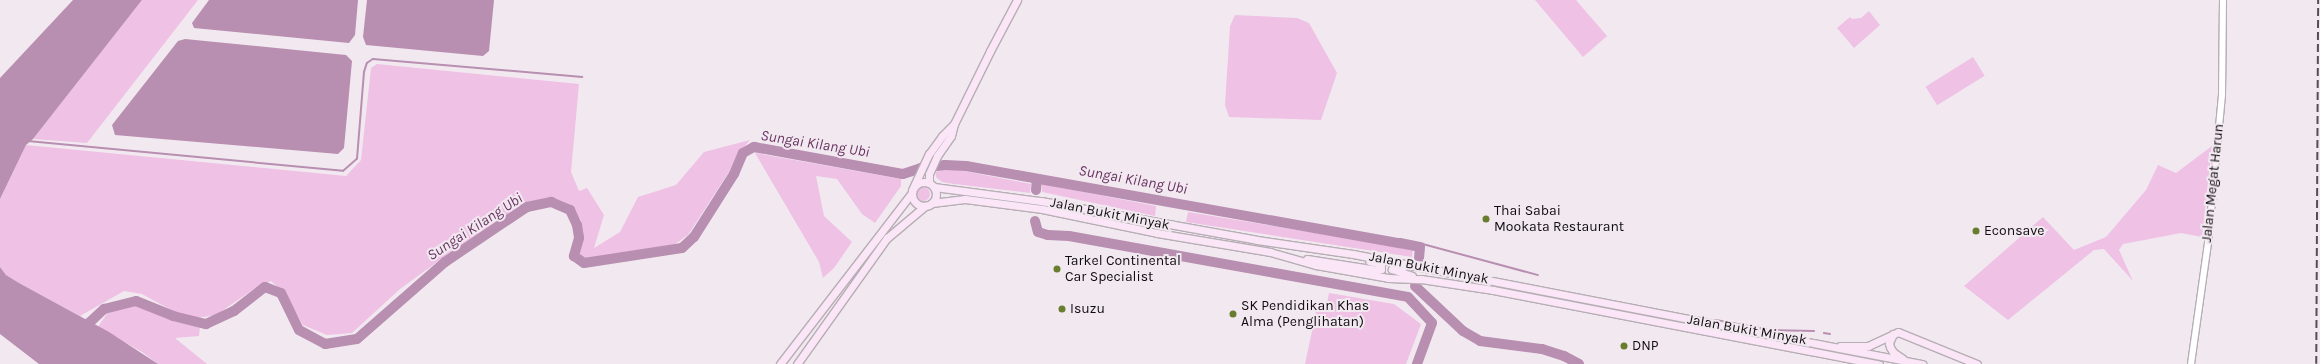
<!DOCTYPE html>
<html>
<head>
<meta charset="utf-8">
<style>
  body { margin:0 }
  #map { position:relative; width:2320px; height:364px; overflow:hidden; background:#f2e9f0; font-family:Karla,sans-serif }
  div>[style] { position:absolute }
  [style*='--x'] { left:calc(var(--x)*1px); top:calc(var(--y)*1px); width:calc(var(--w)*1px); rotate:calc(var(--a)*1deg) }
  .green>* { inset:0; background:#eec1e5; transform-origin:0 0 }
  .round { border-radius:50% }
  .water>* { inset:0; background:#b88eb1 }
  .stream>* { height:1.5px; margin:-0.75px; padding:0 0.75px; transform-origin:0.75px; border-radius:0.75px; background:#b88eb1 }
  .river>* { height:10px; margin:-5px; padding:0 5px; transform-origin:5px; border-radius:5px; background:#b88eb1 }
  .roads { filter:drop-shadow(1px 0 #b6aeb4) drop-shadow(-1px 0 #b6aeb4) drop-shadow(0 1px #b6aeb4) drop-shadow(0 -1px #b6aeb4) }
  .tertiary>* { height:6px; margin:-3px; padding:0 3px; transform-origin:3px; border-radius:3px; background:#fff }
  .secondary>* { height:7px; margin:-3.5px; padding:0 3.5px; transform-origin:3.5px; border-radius:3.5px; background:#fae6f7 }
  .secondary>.ring { margin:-3.5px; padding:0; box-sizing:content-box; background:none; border:7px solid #fae6f7; border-radius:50% }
  .rail>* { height:1.5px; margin-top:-0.75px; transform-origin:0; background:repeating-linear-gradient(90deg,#544f53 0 8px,transparent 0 12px) }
  .dots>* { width:11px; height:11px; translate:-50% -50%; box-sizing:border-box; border:2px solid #f2e9f0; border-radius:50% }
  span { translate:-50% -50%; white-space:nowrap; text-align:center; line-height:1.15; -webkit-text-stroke:4px #f2e9f0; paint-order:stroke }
  .street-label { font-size:14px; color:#100d0f }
  .poi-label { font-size:14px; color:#100d0f }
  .left { translate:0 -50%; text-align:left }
  .water-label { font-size:15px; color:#693462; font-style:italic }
</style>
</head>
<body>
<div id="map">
  <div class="green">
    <div style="clip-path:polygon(142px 0,198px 0,87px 143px,33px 139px)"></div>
    <div style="clip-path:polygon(1535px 0,1576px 0,1607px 36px,1583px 57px)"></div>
    <div style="clip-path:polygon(1869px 11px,1880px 25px,1854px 48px,1837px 28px,1850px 17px,1852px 19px,1861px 18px)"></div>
    <div style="clip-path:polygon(1235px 15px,1297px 18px,1309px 23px,1337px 73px,1321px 120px,1229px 117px,1225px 105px,1230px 26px)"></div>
    <div style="left:1973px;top:57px;width:22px;height:56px;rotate:58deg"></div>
    <div style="clip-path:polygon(377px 64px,579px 84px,571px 172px,579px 191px,587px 188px,604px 215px,594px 248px,620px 232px,638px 197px,676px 185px,704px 152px,750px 140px,737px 155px,732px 167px,688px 235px,675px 244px,587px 259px,581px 256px,579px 253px,583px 236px,581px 220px,570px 205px,556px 199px,540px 201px,518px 209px,479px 238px,444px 257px,400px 289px,352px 333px,327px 335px,303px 325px,284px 292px,271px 281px,258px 286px,216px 315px,196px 318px,175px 312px,142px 294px,124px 291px,80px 316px,19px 283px,6px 275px,0 267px,0 199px,26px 145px,346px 176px,361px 160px,371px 68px)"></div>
    <div style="clip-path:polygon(2212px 146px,2202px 237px,2181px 233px,2123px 244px,2119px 250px,2133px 281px,2104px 249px,2094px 250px,2008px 320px,1964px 286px,2043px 217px,2074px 250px,2106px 237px,2146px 190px,2158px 165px,2176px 173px)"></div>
    <div style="clip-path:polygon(755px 153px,901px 179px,901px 186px,875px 223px,862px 214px,837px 179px,816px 176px,824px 216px,852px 242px,834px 268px,823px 278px,819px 262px)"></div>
    <div style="clip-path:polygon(948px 168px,1031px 184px,1030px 193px,954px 184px,942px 182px,936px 177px,936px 172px)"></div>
    <div style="clip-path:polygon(1042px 184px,1156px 206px,1155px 216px,1042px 192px)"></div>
    <div class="round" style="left:916px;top:187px;width:14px;height:14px"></div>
    <div style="clip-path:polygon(1188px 212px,1413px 249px,1412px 257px,1186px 222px)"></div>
    <div style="clip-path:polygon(1329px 293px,1394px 304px,1421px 324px,1406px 364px,1305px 364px,1318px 303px,1327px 304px)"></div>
    <div style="clip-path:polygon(134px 305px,178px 321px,200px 326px,199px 336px,175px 338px,207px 364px,158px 364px,142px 352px,98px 327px,108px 312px)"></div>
  </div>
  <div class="water">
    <div style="clip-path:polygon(73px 0,142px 0,33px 139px,26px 145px,0 199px,0 78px)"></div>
    <div style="clip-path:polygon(209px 0,358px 0,355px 35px,349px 43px,194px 28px,192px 23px)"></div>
    <div style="clip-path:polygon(367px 0,494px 0,489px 51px,483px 56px,366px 45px,363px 37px)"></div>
    <div style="clip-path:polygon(185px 39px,346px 55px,352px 61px,344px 148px,338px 154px,115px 135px,112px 125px,178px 41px)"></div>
    <div style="clip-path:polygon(0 267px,6px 275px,19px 283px,109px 332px,158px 364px,39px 364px,0 334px)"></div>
  </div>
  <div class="stream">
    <div style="--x:28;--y:141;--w:316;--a:5.4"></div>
    <div style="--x:343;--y:171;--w:18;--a:-41"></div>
    <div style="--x:357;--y:159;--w:87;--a:-85.4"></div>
    <div style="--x:364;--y:72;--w:9;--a:-72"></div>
    <div style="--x:367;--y:63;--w:7;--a:-34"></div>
    <div style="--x:373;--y:59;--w:210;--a:4.9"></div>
    <div style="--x:1420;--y:247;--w:4;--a:-45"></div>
    <div style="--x:1423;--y:244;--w:119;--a:15.1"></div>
    <div style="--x:1716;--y:320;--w:51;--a:10.2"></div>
    <div style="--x:1773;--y:330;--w:41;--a:1.4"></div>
    <div style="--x:1824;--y:333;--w:6;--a:9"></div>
  </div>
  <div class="river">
    <div style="--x:1036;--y:190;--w:11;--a:-85"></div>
    <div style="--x:1035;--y:221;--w:11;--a:75"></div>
    <div style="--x:1038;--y:232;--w:10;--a:17"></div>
    <div style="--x:1048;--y:235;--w:21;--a:3"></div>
    <div style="--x:1069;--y:236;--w:344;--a:10.2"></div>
    <div style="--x:1408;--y:297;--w:35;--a:47"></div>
    <div style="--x:1432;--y:323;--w:44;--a:110.1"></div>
    <div style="--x:1415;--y:286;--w:66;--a:43.2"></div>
    <div style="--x:1463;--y:331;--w:20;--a:30"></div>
    <div style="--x:1480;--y:341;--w:63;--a:7.4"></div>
    <div style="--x:1542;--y:349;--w:23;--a:18"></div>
    <div style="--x:1564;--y:356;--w:17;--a:28"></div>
    <div style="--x:82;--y:333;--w:12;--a:-55"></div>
    <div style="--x:89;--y:323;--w:21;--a:-43"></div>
    <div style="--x:104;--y:309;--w:33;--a:-14"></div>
    <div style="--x:136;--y:301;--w:40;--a:22"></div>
    <div style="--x:173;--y:316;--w:34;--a:14"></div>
    <div style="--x:206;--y:324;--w:31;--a:-25"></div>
    <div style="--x:234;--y:311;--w:39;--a:-38"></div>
    <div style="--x:265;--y:287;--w:17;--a:21"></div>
    <div style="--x:281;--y:293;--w:41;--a:64.1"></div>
    <div style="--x:299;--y:330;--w:30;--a:28"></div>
    <div style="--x:325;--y:344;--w:32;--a:-9"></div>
    <div style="--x:357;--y:339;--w:117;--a:-41.2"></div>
    <div style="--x:445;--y:262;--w:99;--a:-33.9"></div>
    <div style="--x:527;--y:207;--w:25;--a:-12"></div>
    <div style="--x:551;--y:202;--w:21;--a:23"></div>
    <div style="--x:570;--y:210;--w:17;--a:65"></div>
    <div style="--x:577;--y:225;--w:13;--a:81"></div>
    <div style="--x:579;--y:238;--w:19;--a:106"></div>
    <div style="--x:574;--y:256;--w:12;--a:35"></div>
    <div style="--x:584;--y:263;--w:99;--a:-8.7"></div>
    <div style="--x:682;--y:248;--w:16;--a:-43"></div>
    <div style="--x:694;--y:237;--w:75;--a:-57.6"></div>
    <div style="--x:734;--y:174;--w:23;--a:-67"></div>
    <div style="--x:743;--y:153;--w:13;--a:-29"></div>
    <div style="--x:754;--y:147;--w:151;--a:10.3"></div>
    <div style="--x:903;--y:174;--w:19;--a:-18"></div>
    <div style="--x:921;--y:168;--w:24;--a:-7"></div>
    <div style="--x:945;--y:165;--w:21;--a:3"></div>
    <div style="--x:966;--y:166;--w:441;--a:10.1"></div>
    <div style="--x:1400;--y:243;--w:20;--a:11"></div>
    <div style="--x:1420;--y:247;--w:11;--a:95"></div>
  </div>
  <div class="roads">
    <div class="tertiary">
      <div style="--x:2191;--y:364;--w:122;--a:-82"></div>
      <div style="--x:2208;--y:243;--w:149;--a:-84.6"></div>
      <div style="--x:2222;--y:95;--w:95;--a:-89.4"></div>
    </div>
    <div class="secondary">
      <div class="ring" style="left:912px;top:182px;width:17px;height:17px"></div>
      <div style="--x:929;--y:183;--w:9;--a:-90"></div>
      <div style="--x:929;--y:174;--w:20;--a:-66"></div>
      <div style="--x:937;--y:156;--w:24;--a:-55"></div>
      <div style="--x:951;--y:136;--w:12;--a:-76"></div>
      <div style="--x:954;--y:124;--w:81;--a:-63.7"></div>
      <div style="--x:990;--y:51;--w:58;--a:-62.1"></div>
      <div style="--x:934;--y:187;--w:108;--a:7.5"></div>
      <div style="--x:1041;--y:201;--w:219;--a:10.2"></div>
      <div style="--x:1257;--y:240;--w:97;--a:8.3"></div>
      <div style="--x:1353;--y:254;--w:580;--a:10.94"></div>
      <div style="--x:912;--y:190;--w:40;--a:-65"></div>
      <div style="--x:929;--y:154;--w:22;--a:-54"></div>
      <div style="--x:942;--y:136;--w:17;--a:-45"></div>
      <div style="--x:932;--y:203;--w:33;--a:-7"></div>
      <div style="--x:965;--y:199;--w:78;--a:7.4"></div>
      <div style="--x:1042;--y:209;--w:117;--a:11.8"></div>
      <div style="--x:1157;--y:233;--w:115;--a:9.5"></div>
      <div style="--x:1270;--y:252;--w:48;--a:15.8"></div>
      <div style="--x:1316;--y:265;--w:73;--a:10.2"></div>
      <div style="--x:1388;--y:278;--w:33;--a:2"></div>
      <div style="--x:1421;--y:279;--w:73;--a:8.7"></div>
      <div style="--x:1493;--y:290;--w:393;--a:10.9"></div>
      <div style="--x:1307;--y:259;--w:71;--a:8.9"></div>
      <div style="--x:1377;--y:270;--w:4;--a:-14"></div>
      <div style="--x:1381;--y:269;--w:5;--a:-90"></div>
      <div style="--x:1381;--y:264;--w:12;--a:-166"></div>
      <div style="--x:1403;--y:267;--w:9;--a:-174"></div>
      <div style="--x:1394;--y:266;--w:4;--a:124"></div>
      <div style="--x:1392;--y:269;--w:21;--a:19"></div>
      <div style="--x:1893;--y:334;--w:10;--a:114"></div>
      <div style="--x:1889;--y:343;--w:4;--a:76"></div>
      <div style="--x:1890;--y:347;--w:6;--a:59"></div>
      <div style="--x:1893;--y:352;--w:12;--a:35"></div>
      <div style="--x:1840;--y:346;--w:28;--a:0"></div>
      <div style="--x:1868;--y:346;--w:33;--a:-25"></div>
      <div style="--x:1898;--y:332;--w:85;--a:22.1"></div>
      <div style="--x:780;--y:364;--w:215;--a:-52.4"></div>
      <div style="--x:797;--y:364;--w:155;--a:-54.5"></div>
      <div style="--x:887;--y:238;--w:50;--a:-40.1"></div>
    </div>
  </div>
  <div class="rail">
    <div style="--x:2316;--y:364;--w:364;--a:-89.7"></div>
  </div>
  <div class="dots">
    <div style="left:1486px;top:219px;background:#687d2e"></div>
    <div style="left:1976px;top:231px;background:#687d2e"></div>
    <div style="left:1057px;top:269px;background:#687d2e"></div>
    <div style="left:1062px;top:309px;background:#687d2e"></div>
    <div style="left:1233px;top:314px;background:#687d2e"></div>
    <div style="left:1624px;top:346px;background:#687d2e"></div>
  </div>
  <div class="street-label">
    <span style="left:2213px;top:183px;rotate:-84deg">Jalan Megat Harun</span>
    <span style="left:1110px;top:214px;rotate:11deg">Jalan Bukit Minyak</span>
    <span style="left:1429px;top:268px;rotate:11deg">Jalan Bukit Minyak</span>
    <span style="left:1747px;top:330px;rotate:10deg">Jalan Bukit Minyak</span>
  </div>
  <div class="poi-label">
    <span class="left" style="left:1494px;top:219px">Thai Sabai<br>Mookata Restaurant</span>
    <span class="left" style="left:1984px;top:231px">Econsave</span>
    <span class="left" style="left:1065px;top:269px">Tarkel Continental<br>Car Specialist</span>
    <span class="left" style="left:1241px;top:314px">SK Pendidikan Khas<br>Alma (Penglihatan)</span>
    <span class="left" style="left:1070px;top:309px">Isuzu</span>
    <span class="left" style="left:1632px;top:346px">DNP</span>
  </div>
  <div class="water-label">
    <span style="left:815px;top:144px;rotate:9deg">Sungai Kilang Ubi</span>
    <span style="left:1133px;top:180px;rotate:10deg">Sungai Kilang Ubi</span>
    <span style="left:475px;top:227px;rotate:-33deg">Sungai Kilang Ubi</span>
  </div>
</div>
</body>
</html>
